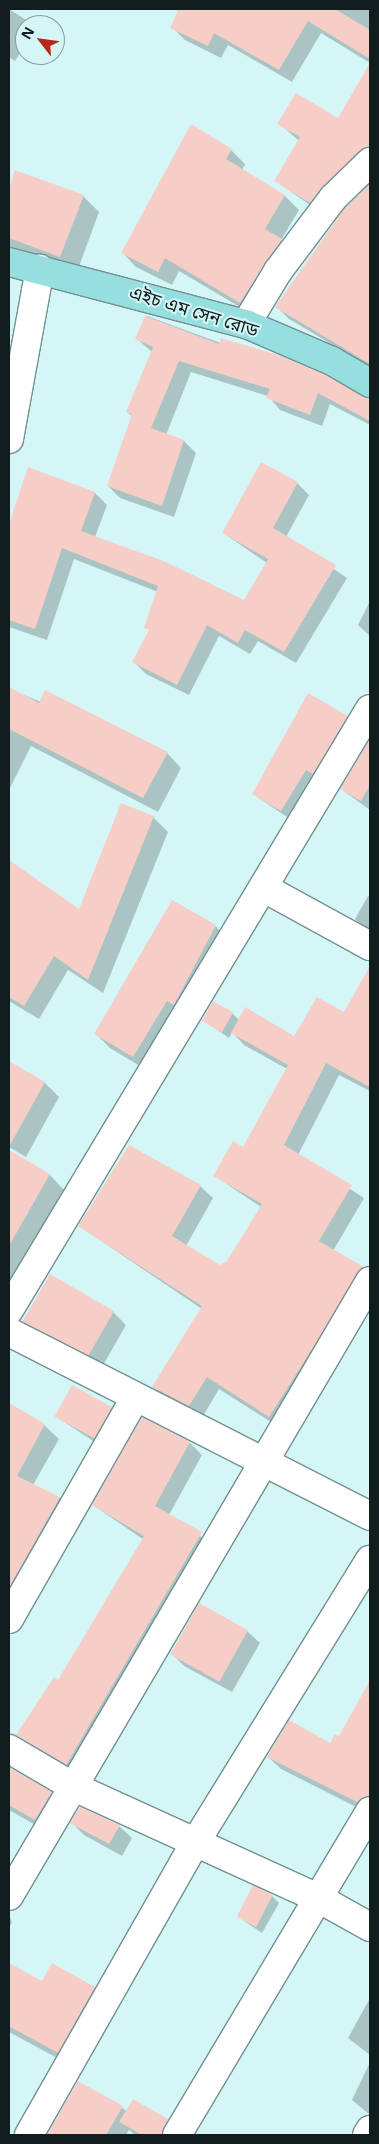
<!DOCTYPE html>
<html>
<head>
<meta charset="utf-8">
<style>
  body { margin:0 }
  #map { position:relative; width:379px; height:2144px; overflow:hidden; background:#d5f6f6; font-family:"Noto Sans","Noto Sans Bengali",sans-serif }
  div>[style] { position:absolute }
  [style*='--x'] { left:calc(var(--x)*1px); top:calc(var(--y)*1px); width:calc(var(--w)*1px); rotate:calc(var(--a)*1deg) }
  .shadow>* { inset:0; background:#0003 }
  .building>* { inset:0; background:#f7cec7; transform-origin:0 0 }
  .roads { filter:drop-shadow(1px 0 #729091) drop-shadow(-1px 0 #729091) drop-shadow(0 1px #729091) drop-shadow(0 -1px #729091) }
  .minor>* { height:28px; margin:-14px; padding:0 14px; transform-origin:14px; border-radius:14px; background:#fff }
  .major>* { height:28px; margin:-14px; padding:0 14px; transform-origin:14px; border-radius:14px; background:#97dedf }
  span { translate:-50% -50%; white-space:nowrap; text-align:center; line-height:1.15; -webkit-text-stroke:4px #d5f6f6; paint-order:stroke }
  .street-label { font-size:18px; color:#111d1d }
  .frame { position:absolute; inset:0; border:10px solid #111d1d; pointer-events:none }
  .north { position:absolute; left:15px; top:15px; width:50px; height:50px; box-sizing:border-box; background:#d5f6f6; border:1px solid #879f9f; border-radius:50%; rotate:300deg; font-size:14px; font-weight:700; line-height:20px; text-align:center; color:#111d1d }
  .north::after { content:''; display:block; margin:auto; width:18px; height:22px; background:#b5261b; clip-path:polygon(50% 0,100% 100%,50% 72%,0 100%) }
</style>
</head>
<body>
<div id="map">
  <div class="shadow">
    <div style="clip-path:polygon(9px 9px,34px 25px,25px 25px,25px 45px,15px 61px,9px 57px)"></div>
    <div style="clip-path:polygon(181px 9px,291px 12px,293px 9px,370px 9px,370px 168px,324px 215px,276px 181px,299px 141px,279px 123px,339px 120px,370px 63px,321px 33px,292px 82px,228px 45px,221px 58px,185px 40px,172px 27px)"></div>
    <div style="clip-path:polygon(231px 150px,245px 164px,242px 170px,285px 196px,299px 210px,281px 240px,296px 255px,255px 316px,179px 271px,172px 285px,136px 267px,122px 252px)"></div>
    <div style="clip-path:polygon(16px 171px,83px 196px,99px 212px,77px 272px,9px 246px,9px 192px)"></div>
    <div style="clip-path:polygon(370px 183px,370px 257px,365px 263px,370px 267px,370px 367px,289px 319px,276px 306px,346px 209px)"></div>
    <div style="clip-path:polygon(147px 316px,370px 398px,370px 425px,330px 404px,322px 426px,280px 410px,268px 396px,191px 372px,166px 435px,184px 441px,196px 453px,174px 517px,120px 498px,108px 486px,132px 416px,127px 412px,152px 352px,137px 339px)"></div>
    <div style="clip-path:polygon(33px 470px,95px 493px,107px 505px,95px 537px,244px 602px,267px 563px,223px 533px,297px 483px,309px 495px,286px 537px,347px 578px,296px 663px,258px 641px,250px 654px,219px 636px,189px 695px,146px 674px,134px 662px,150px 631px,146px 627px,158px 592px,74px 559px,47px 640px,9px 627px,9px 542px)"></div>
    <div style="clip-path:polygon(370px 601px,370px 636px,358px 625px)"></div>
    <div style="clip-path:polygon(9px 689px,167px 753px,181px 768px,158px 812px,31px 746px,9px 790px)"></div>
    <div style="clip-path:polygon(347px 717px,358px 728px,293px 821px,253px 794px)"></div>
    <div style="clip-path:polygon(370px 743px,370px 810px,341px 789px)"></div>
    <div style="clip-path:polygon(153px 817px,168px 832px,103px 993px,68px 970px,39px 1019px,9px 1001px,9px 862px,79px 911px)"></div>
    <div style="clip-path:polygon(368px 896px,370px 897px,370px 933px,355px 919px)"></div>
    <div style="clip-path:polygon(215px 926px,230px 940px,148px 1071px,110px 1048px,96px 1034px)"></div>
    <div style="clip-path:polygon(356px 994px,370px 1002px,370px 1091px,339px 1075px,298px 1155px,364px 1198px,333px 1251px,370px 1275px,282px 1429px,219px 1389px,202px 1418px,166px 1399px,154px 1387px,202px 1309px,79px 1226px,200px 1186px,213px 1198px,186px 1246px,220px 1266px,228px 1262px,261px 1207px,215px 1176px,244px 1148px,287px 1069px,244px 1045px,232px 1032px,229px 1038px,203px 1020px,232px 1013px,239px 1020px,295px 1037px,344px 1013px)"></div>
    <div style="clip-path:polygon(9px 1063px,45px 1083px,59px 1097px,26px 1157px,9px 1147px)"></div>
    <div style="clip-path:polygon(9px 1151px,50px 1175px,64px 1190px,9px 1289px)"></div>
    <div style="clip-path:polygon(50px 1276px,113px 1312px,126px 1325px,102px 1367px,36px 1333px,23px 1321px)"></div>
    <div style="clip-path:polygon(9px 1405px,44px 1425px,59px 1439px,33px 1485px,60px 1498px,74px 1513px,9px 1623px)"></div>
    <div style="clip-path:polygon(111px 1408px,124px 1421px,107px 1450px,55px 1416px)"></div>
    <div style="clip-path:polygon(142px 1419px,190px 1443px,202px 1455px,169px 1515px,214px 1546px,79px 1776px,18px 1735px,59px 1681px,144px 1540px,93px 1505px)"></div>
    <div style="clip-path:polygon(247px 1631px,260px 1643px,232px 1692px,184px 1666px,171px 1653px)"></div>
    <div style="clip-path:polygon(370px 1683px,370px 1814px,281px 1769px,268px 1757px,331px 1744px,340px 1738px)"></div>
    <div style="clip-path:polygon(9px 1768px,64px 1806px,48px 1832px,9px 1810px)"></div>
    <div style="clip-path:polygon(72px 1823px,119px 1826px,132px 1838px,122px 1856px,84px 1835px)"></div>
    <div style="clip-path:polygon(272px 1896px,279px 1903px,262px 1933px,237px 1916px)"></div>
    <div style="clip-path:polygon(9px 1915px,12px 1922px,9px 1928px)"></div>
    <div style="clip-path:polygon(9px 1965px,42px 1983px,94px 1988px,108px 2001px,72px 2066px,9px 2032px)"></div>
    <div style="clip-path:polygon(370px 1998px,370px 2055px,348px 2038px)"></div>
    <div style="clip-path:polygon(370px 2062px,370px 2115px,352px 2100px)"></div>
    <div style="clip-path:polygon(78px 2082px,127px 2111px,167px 2120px,179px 2135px,135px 2135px,129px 2130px,126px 2135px,48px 2135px)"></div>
  </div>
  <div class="building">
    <div style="clip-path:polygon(174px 9px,335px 9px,370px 30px,370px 59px,308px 21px,279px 70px,214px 33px,208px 46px,170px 28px,178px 11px)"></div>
    <div style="clip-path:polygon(370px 63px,370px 147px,359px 151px,310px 203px,274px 181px,300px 137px,277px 124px,296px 93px,338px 118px)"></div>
    <div style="clip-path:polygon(191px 124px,232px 149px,226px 159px,285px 195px,265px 229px,282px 239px,240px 303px,165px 258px,158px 272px,121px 253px)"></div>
    <div style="clip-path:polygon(15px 170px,84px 195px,60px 257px,9px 238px,9px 188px)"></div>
    <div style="clip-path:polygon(370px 184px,370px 364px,275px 307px,345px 208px)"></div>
    <div style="clip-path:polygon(145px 316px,219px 344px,221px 338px,281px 356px,325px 375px,370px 399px,370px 421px,318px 393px,310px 415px,266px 398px,270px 389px,179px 361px,151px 428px,184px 440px,162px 506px,107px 486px,132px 414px,126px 412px,153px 347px,135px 339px)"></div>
    <div style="clip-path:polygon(261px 462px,298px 482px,273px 528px,336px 565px,284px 652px,245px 630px,238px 643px,207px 625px,177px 685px,132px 662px,149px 630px,144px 628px,158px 586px,62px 548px,35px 629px,9px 620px,9px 524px,28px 467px,95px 492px,81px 531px,166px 562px,244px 600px,268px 559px,222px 533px)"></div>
    <div style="clip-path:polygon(9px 687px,39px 703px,45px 690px,168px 752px,143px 798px,9px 729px)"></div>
    <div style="clip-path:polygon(308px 693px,348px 716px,313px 774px,306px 770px,281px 811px,252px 794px)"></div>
    <div style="clip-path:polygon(370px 739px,370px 785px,361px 801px,340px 789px)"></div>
    <div style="clip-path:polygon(121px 803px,154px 816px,88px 980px,54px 956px,24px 1006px,9px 997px,9px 860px,79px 909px)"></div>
    <div style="clip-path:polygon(172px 900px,216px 925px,174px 1005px,167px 1001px,133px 1057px,94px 1034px)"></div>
    <div style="clip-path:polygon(370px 966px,370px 1087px,326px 1063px,284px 1145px,352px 1185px,319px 1241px,364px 1267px,269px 1417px,207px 1377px,189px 1406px,152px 1387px,202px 1306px,78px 1226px,129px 1145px,201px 1185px,172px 1236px,220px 1265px,227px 1261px,262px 1204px,213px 1176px,233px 1141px,243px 1147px,288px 1065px,231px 1033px,245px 1007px,294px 1036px,317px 997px,344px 1012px)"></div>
    <div style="left:213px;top:1001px;width:23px;height:23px;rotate:29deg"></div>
    <div style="clip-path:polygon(9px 1061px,45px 1082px,9px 1147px)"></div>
    <div style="clip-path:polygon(9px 1150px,50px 1174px,9px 1246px)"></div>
    <div style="left:50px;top:1274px;width:74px;height:55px;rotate:30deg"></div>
    <div style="left:72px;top:1385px;width:46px;height:36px;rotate:29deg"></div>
    <div style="clip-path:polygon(9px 1403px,45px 1424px,17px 1476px,60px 1497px,9px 1588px)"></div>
    <div style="clip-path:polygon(142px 1417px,190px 1442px,155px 1506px,202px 1532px,66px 1765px,16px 1735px,54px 1677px,58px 1680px,144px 1536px,92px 1505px)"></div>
    <div style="left:199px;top:1603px;width:56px;height:59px;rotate:29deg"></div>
    <div style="clip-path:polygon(370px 1680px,370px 1795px,357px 1802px,267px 1757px,289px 1720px,330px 1743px,335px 1734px,339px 1736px)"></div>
    <div style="clip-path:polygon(9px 1767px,52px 1792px,35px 1820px,9px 1805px)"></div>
    <div style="clip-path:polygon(80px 1807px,120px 1825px,109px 1844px,70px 1823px)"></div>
    <div style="left:253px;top:1885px;width:22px;height:36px;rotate:27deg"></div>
    <div style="clip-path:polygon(9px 1963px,42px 1981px,52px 1963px,95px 1987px,58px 2053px,9px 2026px)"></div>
    <div style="clip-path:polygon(78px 2081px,123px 2106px,106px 2135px,47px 2135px)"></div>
    <div style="clip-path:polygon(133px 2099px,168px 2119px,161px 2135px,142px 2135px,119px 2122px)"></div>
  </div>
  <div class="roads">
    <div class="minor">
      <div style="--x:246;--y:324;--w:62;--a:-58.9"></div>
      <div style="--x:278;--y:271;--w:91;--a:-53"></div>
      <div style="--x:333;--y:198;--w:52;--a:-44.2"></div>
      <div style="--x:9;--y:439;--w:173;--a:-79.7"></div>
      <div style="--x:264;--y:888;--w:121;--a:28.7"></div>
      <div style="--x:9;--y:1310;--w:701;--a:-59.01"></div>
      <div style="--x:9;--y:1332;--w:405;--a:27"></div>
      <div style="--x:9;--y:1619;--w:254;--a:-60.3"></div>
      <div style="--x:9;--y:1749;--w:73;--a:30.4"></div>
      <div style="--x:72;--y:1786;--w:270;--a:24.5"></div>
      <div style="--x:318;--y:1898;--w:60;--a:29.1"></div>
      <div style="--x:9;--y:1896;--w:713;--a:-59.59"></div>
      <div style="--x:29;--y:2135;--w:336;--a:-60.4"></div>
      <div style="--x:195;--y:1843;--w:333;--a:-58.3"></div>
      <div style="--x:177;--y:2135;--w:377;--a:-59.2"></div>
      <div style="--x:367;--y:2135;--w:6;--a:-59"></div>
    </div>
    <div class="major">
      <div style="--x:9;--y:262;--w:245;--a:14.7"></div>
      <div style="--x:246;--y:324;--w:94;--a:23.3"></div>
      <div style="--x:332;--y:361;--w:44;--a:30.1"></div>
    </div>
  </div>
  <div class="street-label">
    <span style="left:194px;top:311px;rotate:17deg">এইচ এম সেন রোড</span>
  </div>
  <div class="frame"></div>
  <div class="north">N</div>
</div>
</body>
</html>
